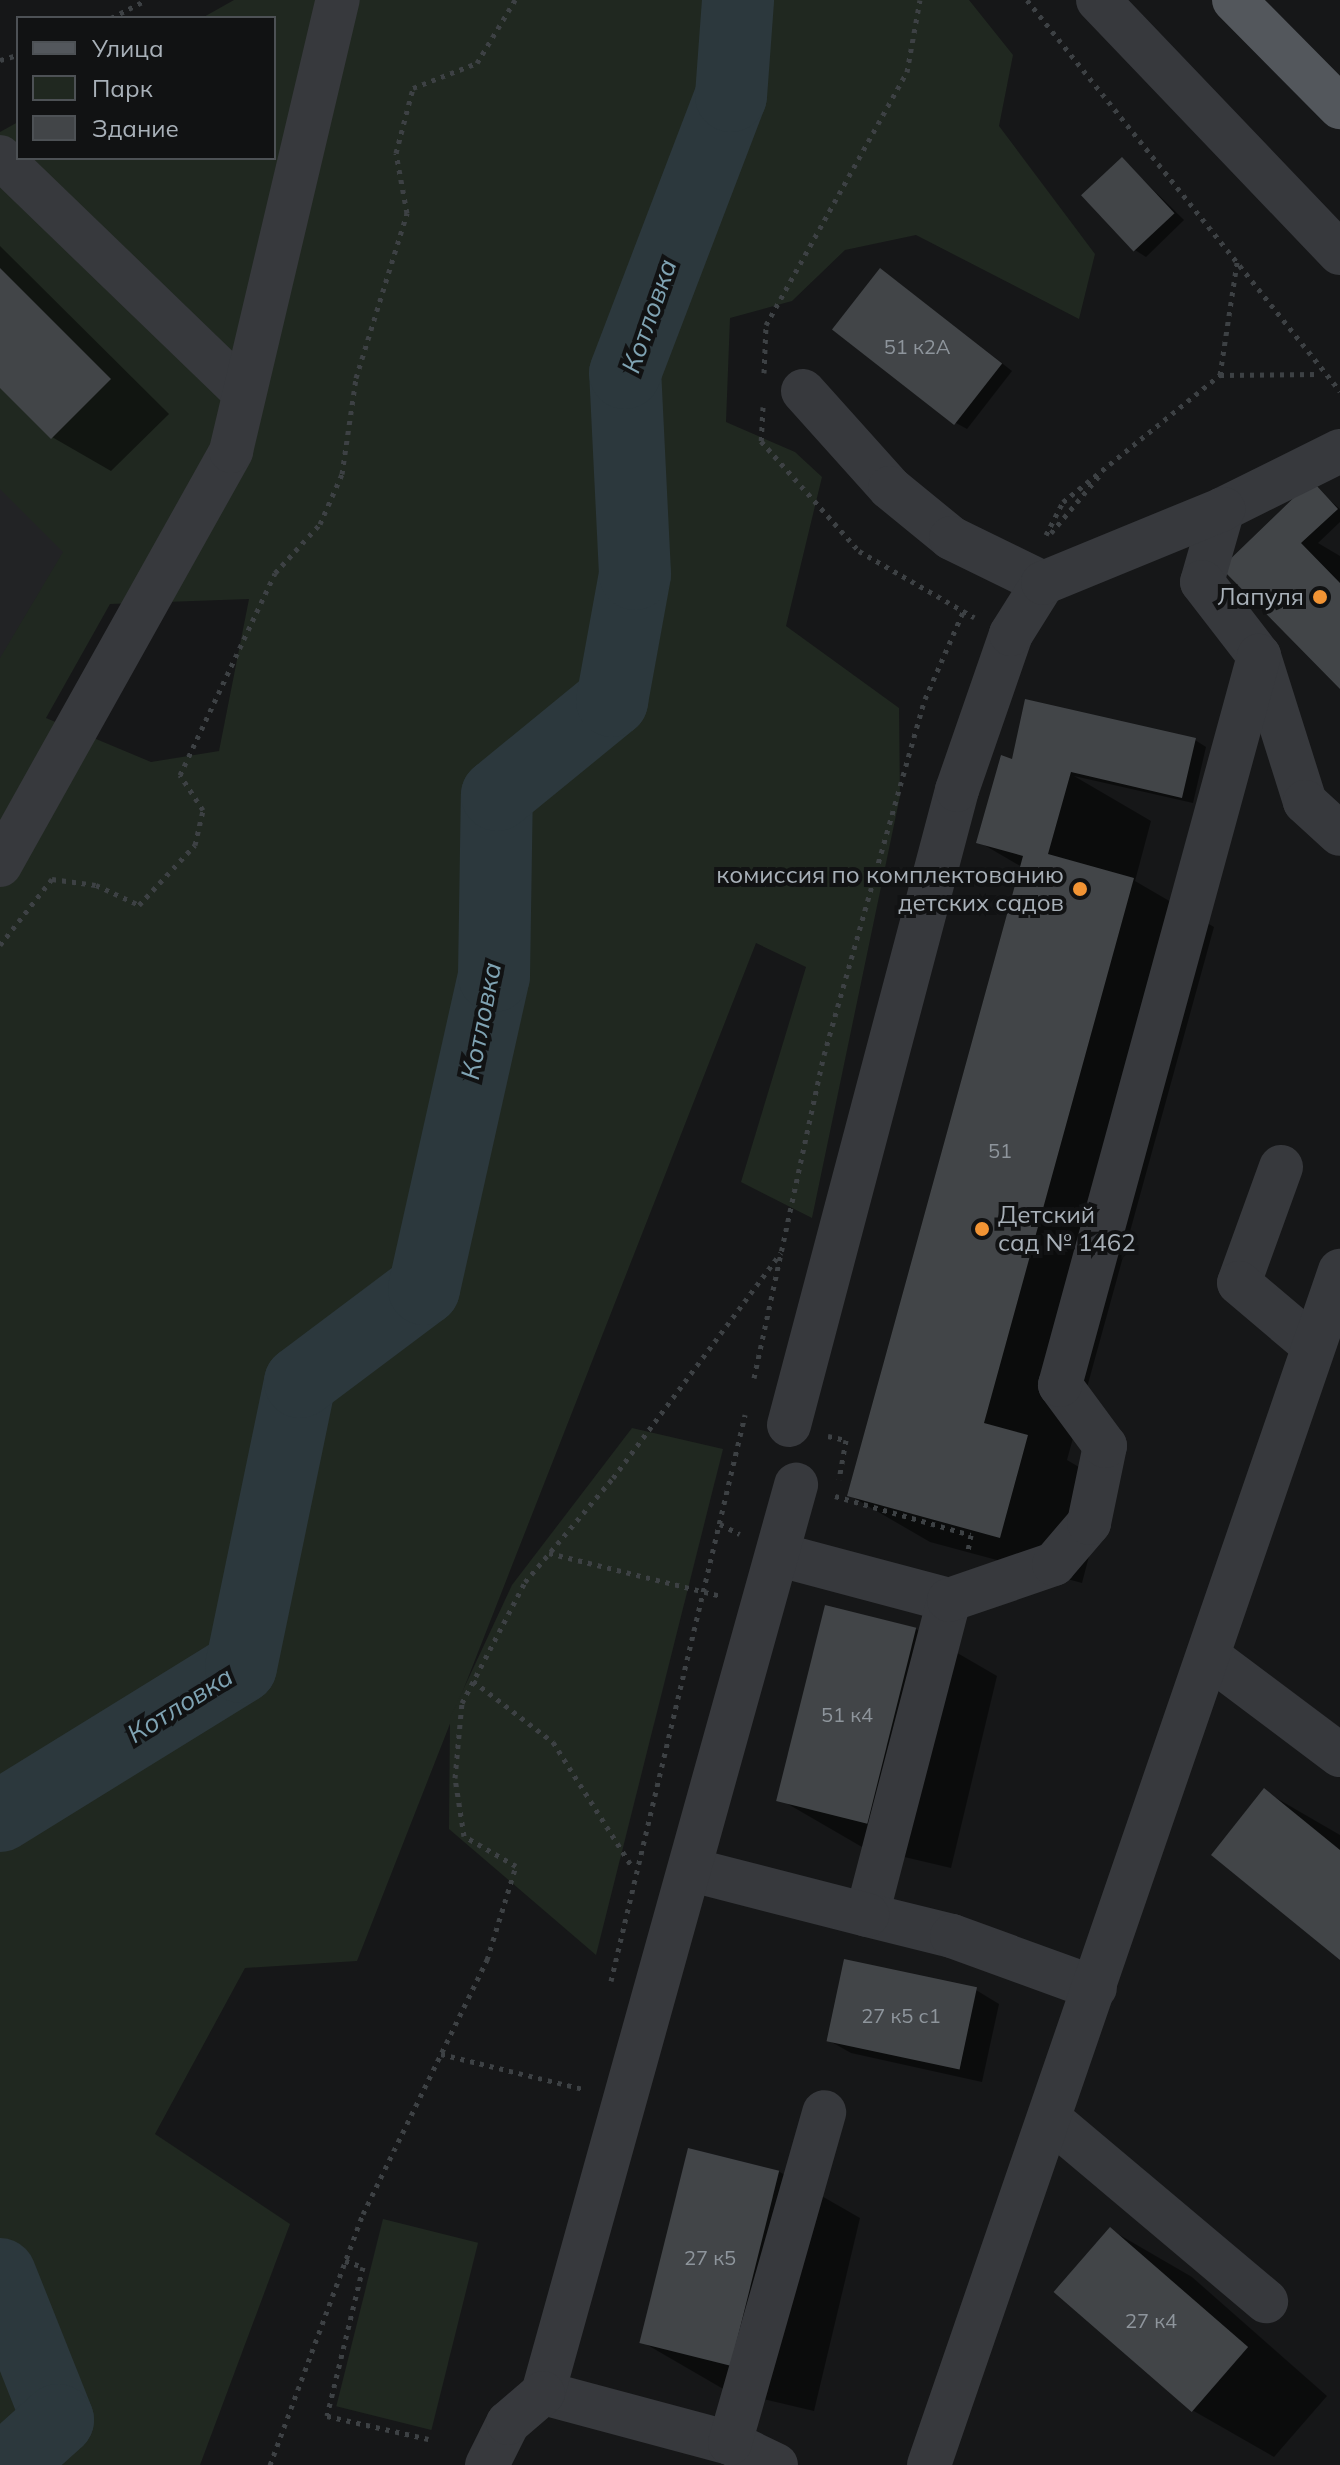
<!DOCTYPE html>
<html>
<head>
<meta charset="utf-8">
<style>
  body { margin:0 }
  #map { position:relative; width:1340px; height:2465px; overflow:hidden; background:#161718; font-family:Mulish,sans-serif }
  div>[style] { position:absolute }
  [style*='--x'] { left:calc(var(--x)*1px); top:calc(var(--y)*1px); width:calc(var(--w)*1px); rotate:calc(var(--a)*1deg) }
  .built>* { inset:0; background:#222325 }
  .green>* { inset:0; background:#202820; transform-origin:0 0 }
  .shadow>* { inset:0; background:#0007 }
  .river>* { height:72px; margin:-36px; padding:0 36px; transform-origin:36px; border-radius:36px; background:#2c383d }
  .building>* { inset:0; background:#424548; transform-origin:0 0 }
  .path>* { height:5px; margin-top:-2.5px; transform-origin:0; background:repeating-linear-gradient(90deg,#3d4144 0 4px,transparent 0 10px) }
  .minor>* { height:44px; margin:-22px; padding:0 22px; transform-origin:22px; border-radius:22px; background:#37393d }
  .major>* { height:44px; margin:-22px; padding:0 22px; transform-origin:22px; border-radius:22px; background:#53575c }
  .dots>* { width:22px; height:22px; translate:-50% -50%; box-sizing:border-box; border:4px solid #111213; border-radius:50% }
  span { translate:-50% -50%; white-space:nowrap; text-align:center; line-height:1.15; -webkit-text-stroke:8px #111213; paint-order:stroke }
  .number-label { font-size:20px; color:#8e959c }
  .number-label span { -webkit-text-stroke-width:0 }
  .poi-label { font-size:24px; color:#a8b0b8 }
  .right { translate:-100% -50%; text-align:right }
  .left { translate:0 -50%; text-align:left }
  .water-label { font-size:26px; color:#7fa3b3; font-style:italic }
  .legend { position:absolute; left:16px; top:16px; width:260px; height:144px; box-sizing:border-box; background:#111213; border:2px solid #4d5155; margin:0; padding:10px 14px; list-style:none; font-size:24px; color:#a8b0b8 }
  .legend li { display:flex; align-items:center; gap:16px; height:40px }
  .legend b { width:40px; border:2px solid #4d5155 }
</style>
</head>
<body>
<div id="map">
  <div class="built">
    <div style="clip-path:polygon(0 451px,89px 546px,0 700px)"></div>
  </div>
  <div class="green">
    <div style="clip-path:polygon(evenodd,234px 0,969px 0,1013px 55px,999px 126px,1095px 254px,1079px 319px,916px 235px,845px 250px,792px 301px,730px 318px,726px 422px,795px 452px,822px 477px,786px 626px,899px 708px,900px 796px,812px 1218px,741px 1182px,806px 967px,756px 943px,357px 1961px,245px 1968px,155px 2134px,290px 2224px,200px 2465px,0 2465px,0 658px,63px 552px,0 489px,0 132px,18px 122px,18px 158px,274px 158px,274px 18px,202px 18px,234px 0,249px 599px,219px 751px,151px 762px,46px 718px,110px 604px,249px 599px)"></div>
    <div style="clip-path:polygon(632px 1428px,723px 1449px,596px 1955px,449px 1829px,450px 1718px,512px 1585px)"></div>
    <div style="left:383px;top:2219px;width:98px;height:193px;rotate:14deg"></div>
  </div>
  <div class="shadow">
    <div style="clip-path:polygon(1122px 159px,1184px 220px,1146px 257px,1135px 250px)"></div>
    <div style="clip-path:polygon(0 246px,169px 414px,111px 471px,52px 437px,0 385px)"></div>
    <div style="clip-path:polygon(891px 277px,1012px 371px,967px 429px,956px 423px)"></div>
    <div style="clip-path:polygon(1313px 486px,1340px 509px,1340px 522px,1318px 543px,1340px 556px,1340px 686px,1276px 517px)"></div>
    <div style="clip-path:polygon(1195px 740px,1206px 747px,1193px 803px,1074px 776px,1151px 821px,1135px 881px,1214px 927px,1067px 1460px,1108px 1484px,1082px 1583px,930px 1542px,849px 1495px,1022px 867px,979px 842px,1014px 760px)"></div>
    <div style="clip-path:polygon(827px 1608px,916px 1629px,997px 1676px,951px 1868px,862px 1847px,781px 1800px)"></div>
    <div style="clip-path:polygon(1264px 1791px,1340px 1835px,1340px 1957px)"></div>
    <div style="clip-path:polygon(976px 1990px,999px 2004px,982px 2082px,851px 2053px,828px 2040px)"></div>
    <div style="clip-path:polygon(778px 2171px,860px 2218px,814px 2411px,725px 2390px,644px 2343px)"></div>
    <div style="clip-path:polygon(1111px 2230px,1192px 2277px,1327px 2396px,1274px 2457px,1192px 2410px)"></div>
  </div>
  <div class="river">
    <div style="--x:0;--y:1816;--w:283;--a:-31.7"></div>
    <div style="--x:241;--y:1667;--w:291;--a:-78.3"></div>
    <div style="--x:300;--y:1382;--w:155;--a:-36.9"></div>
    <div style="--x:424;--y:1289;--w:321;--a:-77.4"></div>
    <div style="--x:494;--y:976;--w:181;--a:-89.1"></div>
    <div style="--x:497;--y:795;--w:149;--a:-39.3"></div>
    <div style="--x:612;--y:701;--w:129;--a:-79.7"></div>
    <div style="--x:635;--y:574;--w:201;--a:-92.8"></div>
    <div style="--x:625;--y:373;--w:297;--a:-69.1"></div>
    <div style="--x:731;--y:96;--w:96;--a:-85.8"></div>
    <div style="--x:0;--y:2274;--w:157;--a:68.3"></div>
    <div style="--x:58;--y:2420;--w:67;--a:138"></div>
  </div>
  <div class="building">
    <div style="left:1122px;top:157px;width:77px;height:56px;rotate:47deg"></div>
    <div style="clip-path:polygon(0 268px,111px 379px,51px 439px,0 388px)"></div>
    <div style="left:880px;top:268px;width:155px;height:78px;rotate:38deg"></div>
    <div style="clip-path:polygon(1307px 485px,1316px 485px,1338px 509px,1301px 543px,1340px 583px,1340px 689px,1221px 568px)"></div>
    <div style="clip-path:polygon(1025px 699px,1196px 738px,1182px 798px,1071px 772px,1048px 854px,1134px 878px,984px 1423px,1028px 1435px,1000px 1538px,847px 1496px,1023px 856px,976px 843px,1001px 755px,1012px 759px)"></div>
    <div style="left:825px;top:1605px;width:94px;height:202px;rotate:14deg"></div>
    <div style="clip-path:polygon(1264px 1788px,1340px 1850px,1340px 1960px,1211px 1855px)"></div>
    <div style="left:844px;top:1959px;width:136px;height:84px;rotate:12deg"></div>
    <div style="left:688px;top:2148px;width:94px;height:201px;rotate:14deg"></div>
    <div style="left:1110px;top:2227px;width:183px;height:86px;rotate:41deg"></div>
  </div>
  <div class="path">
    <div style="--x:1027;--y:0;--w:501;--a:51.32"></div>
    <div style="--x:111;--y:18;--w:39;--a:-27"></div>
    <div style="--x:0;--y:60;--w:19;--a:-16"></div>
    <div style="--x:764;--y:373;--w:48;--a:-87.6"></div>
    <div style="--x:766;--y:325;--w:290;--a:-60.9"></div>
    <div style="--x:907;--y:72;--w:73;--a:-79.8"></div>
    <div style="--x:1220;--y:375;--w:114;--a:-81.4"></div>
    <div style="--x:763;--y:407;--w:34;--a:93"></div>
    <div style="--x:761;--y:441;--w:147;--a:48.3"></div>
    <div style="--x:859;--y:551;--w:133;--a:29.9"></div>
    <div style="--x:1051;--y:533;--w:75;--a:-49.9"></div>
    <div style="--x:1046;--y:535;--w:37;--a:-63"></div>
    <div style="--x:1063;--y:502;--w:202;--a:-39"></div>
    <div style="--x:1220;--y:375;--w:99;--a:-0.6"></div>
    <div style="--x:0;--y:945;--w:84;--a:-51.8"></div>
    <div style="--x:52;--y:879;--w:44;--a:7.8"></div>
    <div style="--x:96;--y:885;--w:47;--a:24.9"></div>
    <div style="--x:139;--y:905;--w:82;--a:-47"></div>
    <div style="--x:195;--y:845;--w:36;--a:-77"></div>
    <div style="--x:203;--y:810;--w:42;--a:-123.3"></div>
    <div style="--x:180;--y:775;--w:223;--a:-64.8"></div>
    <div style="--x:275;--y:573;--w:67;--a:-47.4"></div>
    <div style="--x:320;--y:524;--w:55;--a:-66.3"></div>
    <div style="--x:342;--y:474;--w:97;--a:-81.7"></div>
    <div style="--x:356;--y:378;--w:173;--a:-72.8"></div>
    <div style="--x:407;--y:213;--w:61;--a:-100.4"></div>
    <div style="--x:396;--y:153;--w:67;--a:-75.3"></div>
    <div style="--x:413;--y:88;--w:69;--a:-21.3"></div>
    <div style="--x:477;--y:63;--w:74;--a:-58.9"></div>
    <div style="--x:754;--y:1378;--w:330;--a:-77.8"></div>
    <div style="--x:824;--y:1055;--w:370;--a:-74.2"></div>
    <div style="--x:925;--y:699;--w:95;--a:-66.4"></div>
    <div style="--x:828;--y:1436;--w:18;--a:13"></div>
    <div style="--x:846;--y:1440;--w:40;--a:100"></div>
    <div style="--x:835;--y:1496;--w:141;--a:16"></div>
    <div style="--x:971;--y:1535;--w:16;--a:101"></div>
    <div style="--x:720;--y:1524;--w:22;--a:27"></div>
    <div style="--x:549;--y:1553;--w:178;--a:14"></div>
    <div style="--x:473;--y:1681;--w:101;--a:37.3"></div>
    <div style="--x:553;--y:1742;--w:149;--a:57.6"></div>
    <div style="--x:611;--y:1981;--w:582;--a:-76.68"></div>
    <div style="--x:441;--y:2054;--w:147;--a:13.8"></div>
    <div style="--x:345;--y:2261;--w:19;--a:18"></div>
    <div style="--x:363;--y:2267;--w:153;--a:103.6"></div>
    <div style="--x:327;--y:2416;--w:104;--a:12.8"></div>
    <div style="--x:270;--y:2465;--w:268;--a:-69.7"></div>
    <div style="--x:363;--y:2214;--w:283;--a:-64"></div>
    <div style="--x:487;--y:1960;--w:98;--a:-72.9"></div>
    <div style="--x:516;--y:1866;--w:60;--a:-150"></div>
    <div style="--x:464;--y:1836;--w:59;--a:-98.8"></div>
    <div style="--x:455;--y:1778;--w:75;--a:-84.7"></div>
    <div style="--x:462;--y:1703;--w:136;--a:-62.5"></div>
    <div style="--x:525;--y:1582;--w:136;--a:-49.8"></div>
    <div style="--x:613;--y:1478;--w:281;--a:-53.3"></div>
  </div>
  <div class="minor">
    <div style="--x:1098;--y:0;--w:350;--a:46.3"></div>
    <div style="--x:0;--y:157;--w:339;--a:44"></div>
    <div style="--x:803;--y:391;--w:130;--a:48.1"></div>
    <div style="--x:890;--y:488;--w:79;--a:39.3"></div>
    <div style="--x:951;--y:538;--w:102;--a:26.1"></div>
    <div style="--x:1340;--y:451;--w:131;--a:153.6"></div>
    <div style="--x:1223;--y:509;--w:76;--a:106"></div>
    <div style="--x:1202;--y:582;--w:93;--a:52.4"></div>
    <div style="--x:1259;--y:656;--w:153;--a:72.5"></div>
    <div style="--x:1305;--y:802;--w:47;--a:42.4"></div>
    <div style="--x:0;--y:865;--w:474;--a:-60.8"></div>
    <div style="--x:231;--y:451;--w:464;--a:-76.7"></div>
    <div style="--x:1281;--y:1167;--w:123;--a:109.9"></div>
    <div style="--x:1239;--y:1283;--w:96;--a:40.3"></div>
    <div style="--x:789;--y:1425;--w:657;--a:-75.18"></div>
    <div style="--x:957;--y:790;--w:165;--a:-70.9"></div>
    <div style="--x:1011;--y:634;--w:60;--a:-57.9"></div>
    <div style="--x:1043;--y:583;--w:195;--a:-22.3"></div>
    <div style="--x:780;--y:1555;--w:175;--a:14.9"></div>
    <div style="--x:949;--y:1600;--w:325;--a:104.6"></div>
    <div style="--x:867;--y:1915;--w:88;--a:13.9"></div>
    <div style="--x:952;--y:1936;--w:152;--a:20"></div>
    <div style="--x:949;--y:1600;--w:111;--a:-18.9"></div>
    <div style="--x:1054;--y:1564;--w:54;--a:-49.5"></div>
    <div style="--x:1089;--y:1523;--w:79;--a:-78.3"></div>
    <div style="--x:1105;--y:1446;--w:76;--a:-126.4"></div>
    <div style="--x:1060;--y:1385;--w:756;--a:-74.73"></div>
    <div style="--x:1208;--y:1656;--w:165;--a:36.9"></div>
    <div style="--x:692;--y:1870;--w:181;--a:14.4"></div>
    <div style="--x:1052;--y:2121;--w:280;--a:40.1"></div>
    <div style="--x:730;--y:2443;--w:194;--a:-165"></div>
    <div style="--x:543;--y:2393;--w:943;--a:-74.43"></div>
    <div style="--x:487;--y:2465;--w:47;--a:-63.4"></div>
    <div style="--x:508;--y:2423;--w:46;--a:-40.6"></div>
    <div style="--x:776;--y:2465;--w:51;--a:-154.4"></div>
    <div style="--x:730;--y:2443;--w:344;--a:-74.1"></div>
    <div style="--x:929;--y:2465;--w:1263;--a:-71.01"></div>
  </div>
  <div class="major">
    <div style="--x:1234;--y:0;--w:151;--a:45.3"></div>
  </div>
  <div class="dots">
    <div style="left:1320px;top:597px;background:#f29434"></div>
    <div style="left:1080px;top:889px;background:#f29434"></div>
    <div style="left:982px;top:1229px;background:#f29434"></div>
  </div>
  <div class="number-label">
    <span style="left:917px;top:346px">51 к2А</span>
    <span style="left:1000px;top:1150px">51</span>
    <span style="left:847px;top:1714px">51 к4</span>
    <span style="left:901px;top:2015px">27 к5 с1</span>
    <span style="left:710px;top:2257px">27 к5</span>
    <span style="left:1151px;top:2320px">27 к4</span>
  </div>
  <div class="poi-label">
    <span class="right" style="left:1304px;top:597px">Лапуля</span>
    <span class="right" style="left:1064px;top:889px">комиссия по комплектованию<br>детских садов</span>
    <span class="left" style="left:998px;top:1229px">Детский<br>сад № 1462</span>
  </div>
  <div class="water-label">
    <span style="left:649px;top:316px;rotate:-71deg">Котловка</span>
    <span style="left:481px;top:1021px;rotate:-79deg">Котловка</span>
    <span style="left:180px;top:1705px;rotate:-32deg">Котловка</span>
  </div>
  <ul class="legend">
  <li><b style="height:10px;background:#53575c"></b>Улица</li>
  <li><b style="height:22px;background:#202820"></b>Парк</li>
  <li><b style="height:22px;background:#424548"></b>Здание</li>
  </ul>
</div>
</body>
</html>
